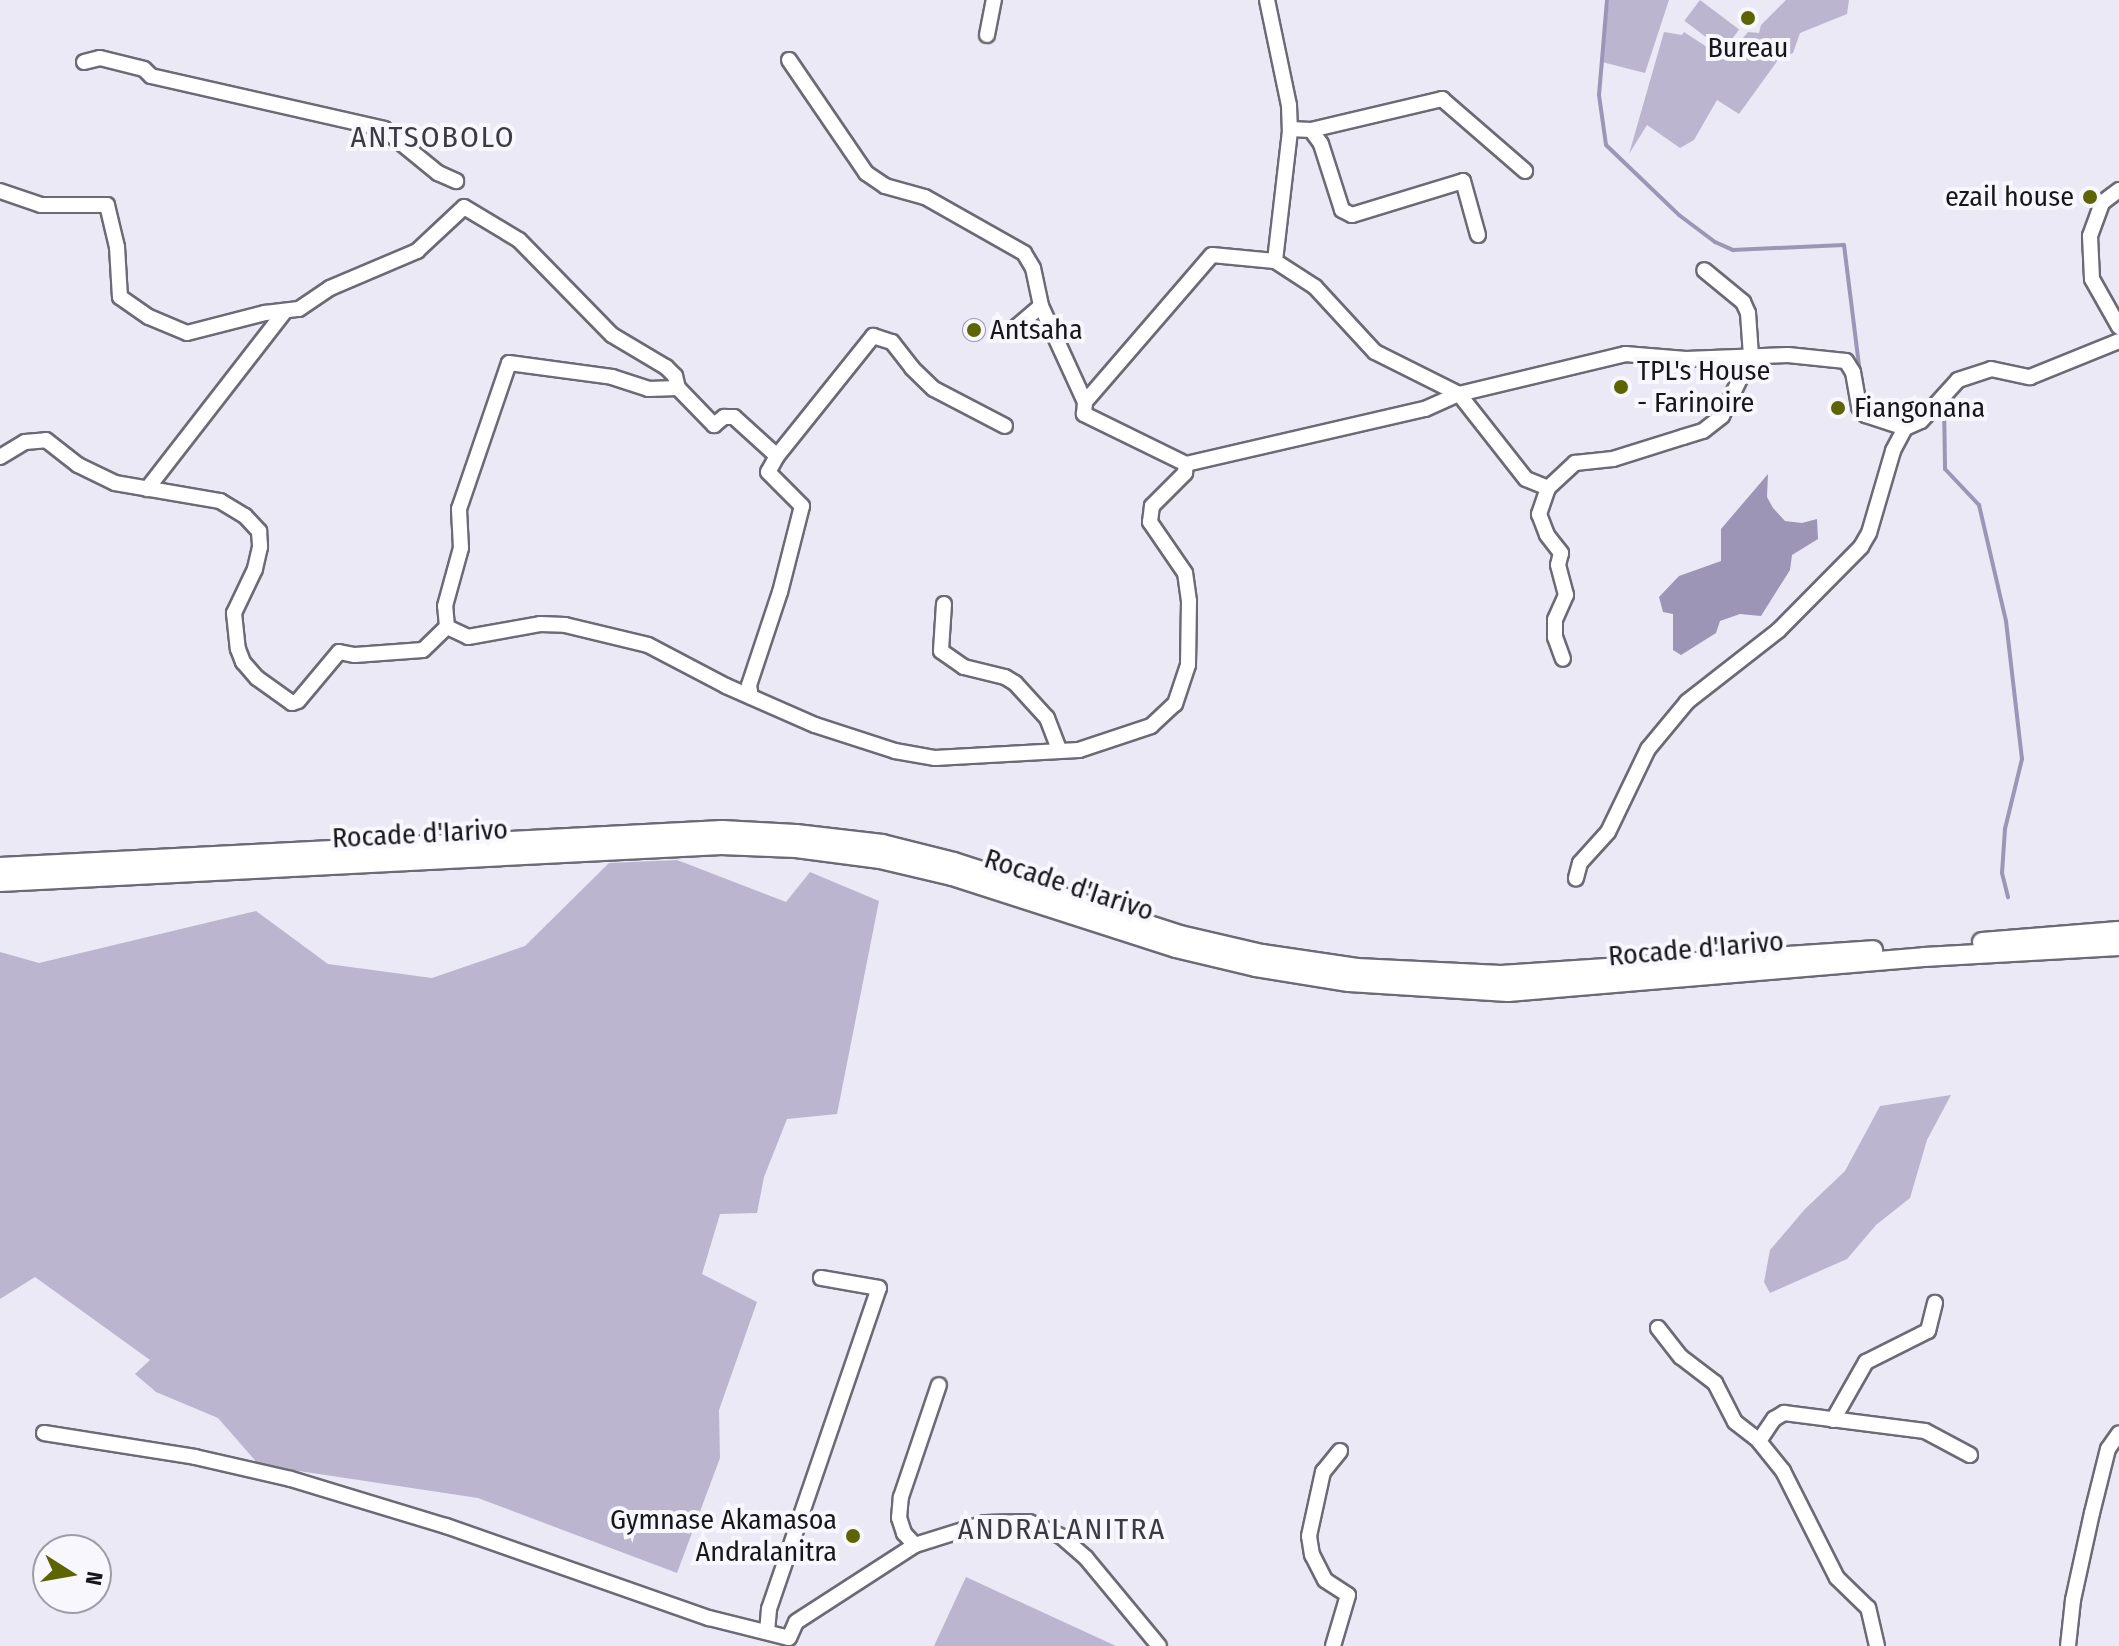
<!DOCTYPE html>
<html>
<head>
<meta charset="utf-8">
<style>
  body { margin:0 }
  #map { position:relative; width:2119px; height:1646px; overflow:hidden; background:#ebe9f5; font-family:"Fira Sans Condensed",sans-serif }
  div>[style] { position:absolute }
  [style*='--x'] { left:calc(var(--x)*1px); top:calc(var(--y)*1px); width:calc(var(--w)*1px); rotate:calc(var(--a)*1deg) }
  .green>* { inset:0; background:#bbb5d0; transform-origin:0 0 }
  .water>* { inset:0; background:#9c95b5 }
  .round { border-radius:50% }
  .stream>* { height:4px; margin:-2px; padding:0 2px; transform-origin:2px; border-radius:2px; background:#9c95b5 }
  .roads { filter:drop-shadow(2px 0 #6c6a74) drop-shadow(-2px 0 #6c6a74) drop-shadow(0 2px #6c6a74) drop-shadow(0 -2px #6c6a74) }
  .street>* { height:14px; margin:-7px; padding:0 7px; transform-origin:7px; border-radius:7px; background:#fff }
  .secondary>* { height:18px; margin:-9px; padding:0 9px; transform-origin:9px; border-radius:9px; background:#fff }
  .dots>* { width:22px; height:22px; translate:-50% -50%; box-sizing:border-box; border:4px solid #f8f7fe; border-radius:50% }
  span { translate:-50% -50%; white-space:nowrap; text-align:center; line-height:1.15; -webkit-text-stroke:8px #f8f7fe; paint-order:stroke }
  .poi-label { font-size:28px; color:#17171b }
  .right { translate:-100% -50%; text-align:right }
  .left { translate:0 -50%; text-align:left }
  .street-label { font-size:28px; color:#17171b }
  .neighbourhood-label { font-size:30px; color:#3c3a43; letter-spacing:2px }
  .north { position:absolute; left:32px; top:1534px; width:80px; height:80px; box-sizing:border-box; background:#f8f7fe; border:2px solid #9e9da3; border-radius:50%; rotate:101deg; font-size:22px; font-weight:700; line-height:32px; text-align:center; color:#17171b }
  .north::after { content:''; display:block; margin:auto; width:28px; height:36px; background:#5d6402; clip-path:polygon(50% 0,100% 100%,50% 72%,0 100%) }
</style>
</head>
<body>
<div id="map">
  <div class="green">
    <div style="clip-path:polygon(1609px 0,1669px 0,1645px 73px,1602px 62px)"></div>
    <div style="left:1700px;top:0;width:49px;height:26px;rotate:37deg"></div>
    <div style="clip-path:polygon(1786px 0,1849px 0,1847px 14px,1800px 33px,1793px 53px,1778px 60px,1739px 114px,1717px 100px,1694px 140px,1680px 148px,1647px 125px,1629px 154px,1664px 32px,1682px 35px,1684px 32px,1725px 59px,1748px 32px,1759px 33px,1761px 25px)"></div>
    <div style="clip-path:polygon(677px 860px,786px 902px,810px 872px,879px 901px,837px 1114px,787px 1119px,764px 1177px,757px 1213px,720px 1214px,702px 1274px,757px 1302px,719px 1410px,720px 1458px,677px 1573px,478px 1498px,259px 1465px,218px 1418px,156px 1392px,135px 1374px,150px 1360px,35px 1277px,0 1299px,0 952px,39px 963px,256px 911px,328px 964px,432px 978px,525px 946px,609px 863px)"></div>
    <div style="clip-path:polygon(1951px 1095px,1927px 1140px,1910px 1198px,1876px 1225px,1847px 1259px,1770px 1293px,1764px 1282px,1770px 1250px,1805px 1209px,1845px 1171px,1880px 1106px)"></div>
    <div style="clip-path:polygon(966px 1577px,1116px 1646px,934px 1646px)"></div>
  </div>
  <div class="water">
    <div class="round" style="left:962px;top:318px;width:24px;height:24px"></div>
    <div style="clip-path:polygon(1768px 474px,1767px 497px,1773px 508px,1785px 521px,1802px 523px,1817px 519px,1818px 539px,1792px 555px,1790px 570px,1761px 616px,1740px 614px,1720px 621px,1716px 633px,1681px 655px,1673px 650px,1673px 614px,1663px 612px,1659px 597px,1679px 576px,1721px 561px,1721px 529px)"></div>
  </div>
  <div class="stream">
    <div style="--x:1607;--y:0;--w:95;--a:94.8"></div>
    <div style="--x:1599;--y:95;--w:50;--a:82"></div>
    <div style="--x:1606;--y:145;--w:101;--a:43.8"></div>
    <div style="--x:1679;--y:215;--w:45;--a:36.9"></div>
    <div style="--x:1715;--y:242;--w:20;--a:24"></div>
    <div style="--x:1733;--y:250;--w:111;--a:-2.6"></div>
    <div style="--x:1844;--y:245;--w:130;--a:82.9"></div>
    <div style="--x:1944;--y:403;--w:66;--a:89.1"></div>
    <div style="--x:1945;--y:469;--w:50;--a:46.6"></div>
    <div style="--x:1979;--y:505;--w:119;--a:76.9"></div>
    <div style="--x:2006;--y:621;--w:139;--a:83.4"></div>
    <div style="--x:2022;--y:759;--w:72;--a:103.7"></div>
    <div style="--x:2005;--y:829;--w:44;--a:93.9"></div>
    <div style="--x:2002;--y:873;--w:25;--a:76"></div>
    <div style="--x:1867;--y:408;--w:43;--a:14.7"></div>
    <div style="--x:1909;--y:419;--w:28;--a:-41"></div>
  </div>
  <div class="roads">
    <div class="street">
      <div style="--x:1267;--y:0;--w:107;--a:78.2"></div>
      <div style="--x:1289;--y:105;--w:26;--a:88"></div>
      <div style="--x:1290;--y:131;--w:131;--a:96.6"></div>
      <div style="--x:987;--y:35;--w:36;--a:-79"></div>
      <div style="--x:789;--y:60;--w:137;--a:55.7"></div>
      <div style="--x:866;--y:173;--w:23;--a:34"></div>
      <div style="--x:885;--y:186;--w:41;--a:15.4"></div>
      <div style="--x:925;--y:197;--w:114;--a:29.5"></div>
      <div style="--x:1024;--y:253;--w:17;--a:59"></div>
      <div style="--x:1033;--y:268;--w:39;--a:78"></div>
      <div style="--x:1041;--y:306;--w:106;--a:65.4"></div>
      <div style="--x:84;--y:62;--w:16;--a:-14"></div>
      <div style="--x:100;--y:58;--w:45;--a:14"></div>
      <div style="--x:144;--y:69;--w:10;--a:45"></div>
      <div style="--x:151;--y:76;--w:239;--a:12.8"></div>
      <div style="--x:384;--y:129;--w:70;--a:39.2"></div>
      <div style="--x:438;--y:173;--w:20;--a:24"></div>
      <div style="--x:1290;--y:129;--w:21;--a:3"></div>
      <div style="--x:1311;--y:130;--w:17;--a:54"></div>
      <div style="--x:1321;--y:144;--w:69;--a:72.3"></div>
      <div style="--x:1342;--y:210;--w:11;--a:27"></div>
      <div style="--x:1352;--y:215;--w:116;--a:-17"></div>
      <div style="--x:1463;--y:181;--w:56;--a:74.5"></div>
      <div style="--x:1311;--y:130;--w:135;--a:-13.3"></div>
      <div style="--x:1442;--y:99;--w:110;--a:40.9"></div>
      <div style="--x:2119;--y:190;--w:21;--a:143"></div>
      <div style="--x:2102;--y:203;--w:35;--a:110"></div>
      <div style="--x:2090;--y:236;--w:43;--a:87.3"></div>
      <div style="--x:2092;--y:279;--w:55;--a:60.6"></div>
      <div style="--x:0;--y:191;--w:43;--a:18.9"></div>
      <div style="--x:41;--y:205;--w:66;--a:0"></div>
      <div style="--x:107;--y:205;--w:43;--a:76.6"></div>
      <div style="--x:117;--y:247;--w:50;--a:86.6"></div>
      <div style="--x:120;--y:297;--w:35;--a:35"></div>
      <div style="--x:149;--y:317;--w:41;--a:22.8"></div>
      <div style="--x:187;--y:333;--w:81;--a:-14.4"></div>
      <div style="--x:265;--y:313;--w:34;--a:-7"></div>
      <div style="--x:299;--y:309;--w:37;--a:-34"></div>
      <div style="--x:330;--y:288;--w:95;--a:-23"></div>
      <div style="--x:417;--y:251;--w:64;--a:-43.1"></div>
      <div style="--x:464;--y:207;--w:64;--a:31"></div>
      <div style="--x:519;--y:240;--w:133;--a:45.6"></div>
      <div style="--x:612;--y:335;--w:63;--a:30.7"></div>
      <div style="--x:666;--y:367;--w:13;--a:45"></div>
      <div style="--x:675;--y:376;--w:12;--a:76"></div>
      <div style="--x:678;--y:388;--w:52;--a:45.8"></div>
      <div style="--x:714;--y:425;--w:13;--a:-39"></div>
      <div style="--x:724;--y:417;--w:10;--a:0"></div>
      <div style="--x:734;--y:417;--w:58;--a:42.2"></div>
      <div style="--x:777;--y:456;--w:18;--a:119"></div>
      <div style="--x:768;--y:472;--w:48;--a:45"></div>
      <div style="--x:802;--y:506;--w:89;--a:104.3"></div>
      <div style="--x:780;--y:592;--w:98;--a:108.4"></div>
      <div style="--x:749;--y:685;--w:12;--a:81"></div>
      <div style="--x:1008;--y:334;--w:43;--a:-40.3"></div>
      <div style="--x:1905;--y:428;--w:17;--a:-24"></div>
      <div style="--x:1921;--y:421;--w:55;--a:-47.9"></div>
      <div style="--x:1958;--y:380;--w:35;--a:-18"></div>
      <div style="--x:1991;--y:369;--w:40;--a:12"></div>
      <div style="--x:2030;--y:377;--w:96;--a:-22"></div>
      <div style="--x:777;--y:456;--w:154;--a:-51.3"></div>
      <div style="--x:873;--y:336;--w:20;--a:18"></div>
      <div style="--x:892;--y:342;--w:33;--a:52"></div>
      <div style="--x:912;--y:368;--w:30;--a:44"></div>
      <div style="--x:934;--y:389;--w:80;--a:27.5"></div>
      <div style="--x:0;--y:457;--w:29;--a:-31"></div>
      <div style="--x:25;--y:442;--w:21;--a:-5"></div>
      <div style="--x:46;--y:440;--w:41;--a:38"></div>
      <div style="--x:78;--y:465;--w:41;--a:25.9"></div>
      <div style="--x:115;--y:483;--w:107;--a:9.7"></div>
      <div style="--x:220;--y:501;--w:29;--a:31"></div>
      <div style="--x:245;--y:516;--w:21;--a:47"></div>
      <div style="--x:259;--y:531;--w:16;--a:86"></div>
      <div style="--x:260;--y:547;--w:23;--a:103"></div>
      <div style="--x:255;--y:569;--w:49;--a:115.5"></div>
      <div style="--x:234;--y:613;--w:36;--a:84"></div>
      <div style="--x:238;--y:649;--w:14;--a:69"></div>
      <div style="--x:243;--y:662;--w:21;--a:49"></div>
      <div style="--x:257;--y:678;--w:43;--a:35.5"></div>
      <div style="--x:292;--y:703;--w:6;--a:-18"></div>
      <div style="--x:298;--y:701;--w:64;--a:-50.1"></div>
      <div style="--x:339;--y:652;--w:16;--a:11"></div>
      <div style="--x:355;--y:655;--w:68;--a:-4.2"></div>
      <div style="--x:423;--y:650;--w:33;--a:-44"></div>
      <div style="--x:447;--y:627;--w:23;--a:25"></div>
      <div style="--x:468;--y:637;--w:73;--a:-10.2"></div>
      <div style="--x:540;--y:624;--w:25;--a:2"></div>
      <div style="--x:565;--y:625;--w:85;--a:13.5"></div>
      <div style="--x:648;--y:645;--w:88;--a:27.7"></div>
      <div style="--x:726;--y:686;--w:97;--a:23.7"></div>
      <div style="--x:815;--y:725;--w:84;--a:18"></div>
      <div style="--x:895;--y:751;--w:41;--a:9.9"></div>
      <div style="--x:935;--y:758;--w:144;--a:-3.2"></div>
      <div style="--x:1079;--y:750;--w:76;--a:-18.4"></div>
      <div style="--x:1151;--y:726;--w:33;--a:-43"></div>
      <div style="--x:1175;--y:704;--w:41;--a:-71.6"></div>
      <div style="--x:1188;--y:665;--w:64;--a:-89.1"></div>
      <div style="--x:1189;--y:601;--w:28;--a:-98"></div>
      <div style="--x:1185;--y:573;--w:62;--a:-124.5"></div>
      <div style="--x:1150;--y:522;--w:16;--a:-83"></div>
      <div style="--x:1152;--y:506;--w:47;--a:-45"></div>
      <div style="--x:1185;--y:473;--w:9;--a:-84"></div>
      <div style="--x:1186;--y:464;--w:114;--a:-153.9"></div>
      <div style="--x:1084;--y:414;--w:12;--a:-85"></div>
      <div style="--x:1085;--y:402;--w:194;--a:-49.2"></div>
      <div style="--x:1212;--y:255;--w:63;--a:5.4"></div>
      <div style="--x:1275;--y:261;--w:48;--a:33"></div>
      <div style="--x:1315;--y:287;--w:88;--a:47.3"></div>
      <div style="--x:1375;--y:352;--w:94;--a:26.6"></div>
      <div style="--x:1459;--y:394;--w:108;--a:51.8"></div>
      <div style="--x:1526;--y:479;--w:24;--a:22"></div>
      <div style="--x:1548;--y:488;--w:37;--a:-43"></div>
      <div style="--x:1575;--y:463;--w:38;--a:-6"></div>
      <div style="--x:1613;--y:459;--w:73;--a:-17.4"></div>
      <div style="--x:1683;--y:437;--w:21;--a:-17"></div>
      <div style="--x:1703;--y:431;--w:24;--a:-38"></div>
      <div style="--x:1722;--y:416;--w:67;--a:-64.2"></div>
      <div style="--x:1751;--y:356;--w:43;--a:-94"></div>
      <div style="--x:1748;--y:313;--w:12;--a:-114"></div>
      <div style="--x:1743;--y:302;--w:50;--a:-140.6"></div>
      <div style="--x:1186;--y:464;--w:245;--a:-13"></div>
      <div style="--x:1425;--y:409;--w:37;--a:-24"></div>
      <div style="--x:1459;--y:394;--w:171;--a:-13.5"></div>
      <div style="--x:1625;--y:354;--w:61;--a:4.7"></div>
      <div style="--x:1686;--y:359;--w:102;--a:-2.2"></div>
      <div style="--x:1788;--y:355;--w:58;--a:5.9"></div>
      <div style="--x:1846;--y:361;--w:13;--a:58"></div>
      <div style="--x:1853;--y:372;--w:36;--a:80"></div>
      <div style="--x:1859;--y:407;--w:11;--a:49"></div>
      <div style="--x:1866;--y:415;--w:41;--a:18.4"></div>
      <div style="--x:1905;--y:428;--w:26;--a:118"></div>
      <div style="--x:1893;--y:451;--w:85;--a:106.3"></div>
      <div style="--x:1869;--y:533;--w:16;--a:120"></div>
      <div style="--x:1861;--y:547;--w:117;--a:134.7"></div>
      <div style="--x:1779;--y:630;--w:117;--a:142"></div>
      <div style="--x:1687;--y:702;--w:61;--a:129.7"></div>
      <div style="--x:1648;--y:749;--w:92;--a:115.7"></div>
      <div style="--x:1608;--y:832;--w:42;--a:132.1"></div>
      <div style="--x:1580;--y:863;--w:16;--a:105"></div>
      <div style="--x:1548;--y:488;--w:28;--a:109"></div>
      <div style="--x:1539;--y:514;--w:22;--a:69"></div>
      <div style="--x:1547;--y:535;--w:23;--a:52"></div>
      <div style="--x:1561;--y:553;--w:12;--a:104"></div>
      <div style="--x:1558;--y:565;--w:31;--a:75"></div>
      <div style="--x:1566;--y:595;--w:27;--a:114"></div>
      <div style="--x:1555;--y:620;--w:17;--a:90"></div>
      <div style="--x:1555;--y:637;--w:23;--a:70"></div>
      <div style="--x:147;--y:489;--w:225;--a:-52.2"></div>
      <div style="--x:944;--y:604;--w:47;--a:93.7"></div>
      <div style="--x:941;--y:651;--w:28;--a:35"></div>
      <div style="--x:964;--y:667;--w:42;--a:13.7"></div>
      <div style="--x:1005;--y:677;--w:12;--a:31"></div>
      <div style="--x:1015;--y:683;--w:47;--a:47.6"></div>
      <div style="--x:1047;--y:718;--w:34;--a:69"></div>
      <div style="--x:447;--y:627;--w:21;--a:-95"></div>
      <div style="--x:445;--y:606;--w:60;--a:-74.6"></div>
      <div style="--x:461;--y:548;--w:39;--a:-93"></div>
      <div style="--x:459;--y:509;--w:154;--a:-71.1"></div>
      <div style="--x:509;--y:363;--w:104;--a:7.7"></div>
      <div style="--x:612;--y:377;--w:38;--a:18"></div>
      <div style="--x:648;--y:389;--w:30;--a:-2"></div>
      <div style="--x:1658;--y:1328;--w:37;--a:52"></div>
      <div style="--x:1681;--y:1357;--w:43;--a:37.4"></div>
      <div style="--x:1715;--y:1383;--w:44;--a:62.9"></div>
      <div style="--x:1735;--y:1422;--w:31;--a:38"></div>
      <div style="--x:1833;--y:1420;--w:67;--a:-60.4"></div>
      <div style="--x:1866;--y:1362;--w:69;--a:-26.6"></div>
      <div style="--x:1928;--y:1331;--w:29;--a:-76"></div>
      <div style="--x:44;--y:1433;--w:153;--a:9"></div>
      <div style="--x:195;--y:1457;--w:98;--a:12.9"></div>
      <div style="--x:291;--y:1479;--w:162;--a:16.9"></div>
      <div style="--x:446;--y:1526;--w:279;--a:19.3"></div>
      <div style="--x:709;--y:1618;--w:82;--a:14"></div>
      <div style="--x:789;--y:1638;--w:17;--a:-66"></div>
      <div style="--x:796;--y:1622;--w:142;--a:-32.9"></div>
      <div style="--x:915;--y:1545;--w:73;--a:-17.4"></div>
      <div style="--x:985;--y:1523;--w:44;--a:-1.3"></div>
      <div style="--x:1029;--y:1522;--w:36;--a:24"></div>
      <div style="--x:1062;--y:1537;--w:32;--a:41"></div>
      <div style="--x:1086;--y:1558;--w:114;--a:50.3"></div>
      <div style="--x:915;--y:1545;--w:16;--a:-133"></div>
      <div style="--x:904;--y:1533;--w:16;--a:-108"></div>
      <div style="--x:899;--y:1518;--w:21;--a:-85"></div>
      <div style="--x:901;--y:1497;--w:118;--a:-71.3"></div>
      <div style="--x:767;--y:1632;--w:23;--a:-85"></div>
      <div style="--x:769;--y:1609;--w:339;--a:-71.1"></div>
      <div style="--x:879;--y:1288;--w:59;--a:-170.2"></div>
      <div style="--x:1333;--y:1646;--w:53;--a:-73.6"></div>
      <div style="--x:1348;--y:1595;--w:27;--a:-147"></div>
      <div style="--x:1325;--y:1580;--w:28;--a:-117"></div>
      <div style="--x:1312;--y:1555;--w:19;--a:-99"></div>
      <div style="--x:1309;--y:1536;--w:66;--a:-77.7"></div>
      <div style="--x:1323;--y:1472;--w:27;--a:-51"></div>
      <div style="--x:1877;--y:1646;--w:39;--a:-103"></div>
      <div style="--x:1868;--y:1608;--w:43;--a:-135.9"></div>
      <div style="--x:1837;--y:1578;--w:120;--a:-116.8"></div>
      <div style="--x:1783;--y:1471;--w:38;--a:-129"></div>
      <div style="--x:1759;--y:1441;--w:27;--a:-56"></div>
      <div style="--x:1774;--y:1419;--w:12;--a:-31"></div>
      <div style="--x:1784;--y:1413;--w:142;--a:7.3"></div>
      <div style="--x:1925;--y:1431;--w:51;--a:28.1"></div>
      <div style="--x:2068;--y:1646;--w:46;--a:-83.8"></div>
      <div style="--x:2073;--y:1600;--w:89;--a:-77.7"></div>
      <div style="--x:2092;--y:1513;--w:66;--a:-76"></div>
      <div style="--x:2108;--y:1449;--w:19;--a:-55"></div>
    </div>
    <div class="secondary">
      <div style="--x:0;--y:867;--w:723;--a:-2.93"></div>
      <div style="--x:722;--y:830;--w:74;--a:3.1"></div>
      <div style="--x:796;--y:834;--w:87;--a:6.6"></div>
      <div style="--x:882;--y:844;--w:74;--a:14"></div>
      <div style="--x:954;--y:862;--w:237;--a:17.9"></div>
      <div style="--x:1180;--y:935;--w:84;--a:13"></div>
      <div style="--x:1262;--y:954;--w:96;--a:8.4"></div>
      <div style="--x:1357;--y:968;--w:144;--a:2.8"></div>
      <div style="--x:1501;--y:975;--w:373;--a:-3.8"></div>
      <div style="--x:0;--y:882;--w:722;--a:-2.94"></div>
      <div style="--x:721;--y:845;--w:75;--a:2.3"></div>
      <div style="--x:796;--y:848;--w:85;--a:7.5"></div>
      <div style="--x:880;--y:859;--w:74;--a:13.3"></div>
      <div style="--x:952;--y:876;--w:235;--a:17.8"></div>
      <div style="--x:1176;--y:948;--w:82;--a:13.4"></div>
      <div style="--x:1256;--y:967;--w:94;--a:9.2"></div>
      <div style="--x:1349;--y:982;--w:159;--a:3.6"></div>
      <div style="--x:1508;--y:992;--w:417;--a:-4.8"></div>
      <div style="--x:1924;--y:957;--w:195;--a:-3.2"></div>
      <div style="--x:1982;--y:942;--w:137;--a:-4.6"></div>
    </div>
  </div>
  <div class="dots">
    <div style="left:1748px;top:18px;background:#5d6402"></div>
    <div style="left:2090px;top:197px;background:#5d6402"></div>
    <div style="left:974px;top:330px;background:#5d6402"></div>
    <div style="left:1621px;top:387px;background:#5d6402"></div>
    <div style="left:1838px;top:408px;background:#5d6402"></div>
    <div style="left:853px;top:1536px;background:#5d6402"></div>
  </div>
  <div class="poi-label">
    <span style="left:1748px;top:48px">Bureau</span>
    <span class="right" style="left:2074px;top:197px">ezail house</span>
    <span class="left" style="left:990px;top:330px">Antsaha</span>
    <span class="left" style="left:1637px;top:387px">TPL's House<br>- Farinoire</span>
    <span class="left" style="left:1854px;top:408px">Fiangonana</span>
    <span class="right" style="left:837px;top:1536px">Gymnase Akamasoa<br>Andralanitra</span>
  </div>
  <div class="street-label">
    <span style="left:420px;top:834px;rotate:-3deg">Rocade d'Iarivo</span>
    <span style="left:1069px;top:885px;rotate:18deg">Rocade d'Iarivo</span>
    <span style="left:1696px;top:949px;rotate:-5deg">Rocade d'Iarivo</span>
  </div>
  <div class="neighbourhood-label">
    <span style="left:433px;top:137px">ANTSOBOLO</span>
    <span style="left:1062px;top:1529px">ANDRALANITRA</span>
  </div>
  <div class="north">N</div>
</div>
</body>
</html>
